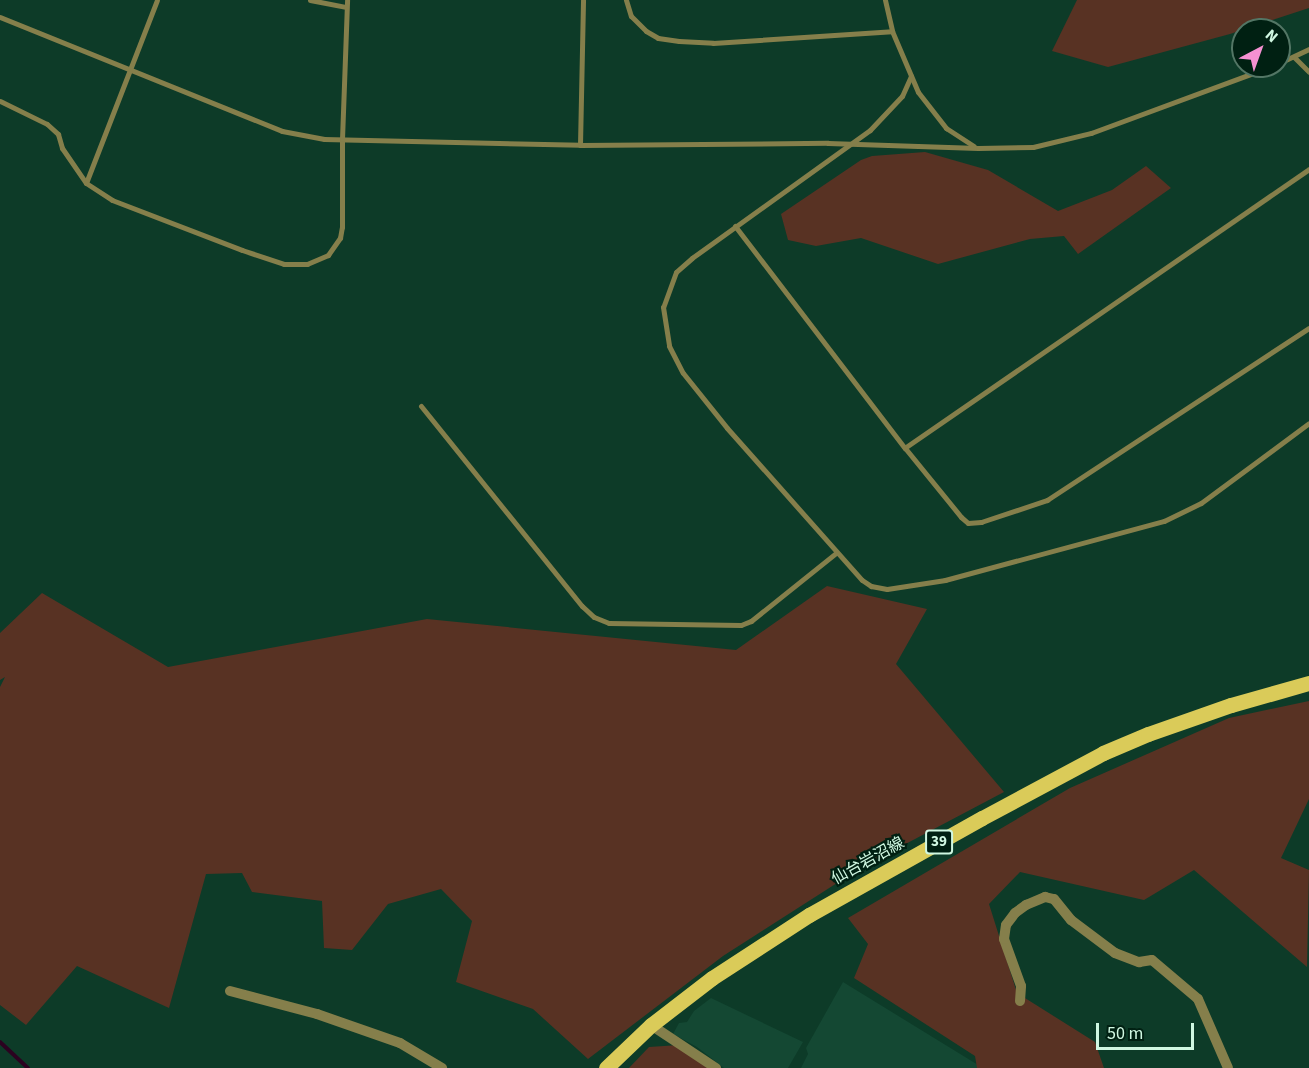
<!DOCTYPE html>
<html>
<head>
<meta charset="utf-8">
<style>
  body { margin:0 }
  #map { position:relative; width:1309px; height:1068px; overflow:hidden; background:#0d3b28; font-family:"Source Sans 3","Noto Sans JP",sans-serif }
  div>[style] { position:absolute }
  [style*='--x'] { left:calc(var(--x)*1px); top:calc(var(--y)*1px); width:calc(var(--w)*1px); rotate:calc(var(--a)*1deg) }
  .built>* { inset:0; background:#144833 }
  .green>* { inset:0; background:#583223 }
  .stream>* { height:4px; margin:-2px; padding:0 2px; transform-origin:2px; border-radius:2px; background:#2b0220 }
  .lane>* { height:5px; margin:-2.5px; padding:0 2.5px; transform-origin:2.5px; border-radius:2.5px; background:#857f4b }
  .street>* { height:10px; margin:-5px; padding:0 5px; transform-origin:5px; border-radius:5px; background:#857f4b }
  .primary>* { height:15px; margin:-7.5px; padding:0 7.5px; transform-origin:7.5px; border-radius:7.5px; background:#dacb59 }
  span { translate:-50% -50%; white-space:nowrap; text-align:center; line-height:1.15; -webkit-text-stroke:4.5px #002012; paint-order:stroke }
  .shield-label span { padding:2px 4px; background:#002012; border:2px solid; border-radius:4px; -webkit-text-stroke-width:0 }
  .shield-label { font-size:15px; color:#d0f8e2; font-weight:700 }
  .street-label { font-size:16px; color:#d0f8e2 }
  .north { position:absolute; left:1231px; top:18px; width:60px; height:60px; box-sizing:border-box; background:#002012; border:2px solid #537665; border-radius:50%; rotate:41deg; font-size:16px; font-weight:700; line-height:24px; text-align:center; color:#d0f8e2 }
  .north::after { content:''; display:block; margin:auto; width:21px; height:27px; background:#f591d2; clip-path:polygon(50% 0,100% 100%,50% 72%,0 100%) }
  .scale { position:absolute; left:1096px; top:1023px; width:98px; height:27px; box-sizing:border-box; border:3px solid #d0f8e2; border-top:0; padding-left:8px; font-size:18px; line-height:21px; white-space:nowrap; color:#d0f8e2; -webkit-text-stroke:4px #002012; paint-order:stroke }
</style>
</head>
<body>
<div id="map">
  <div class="built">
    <div style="clip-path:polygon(843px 982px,983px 1068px,801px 1068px,808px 1054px,806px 1048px)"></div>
    <div style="clip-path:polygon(711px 998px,803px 1042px,788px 1068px,724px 1068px,697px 1047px,673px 1034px,679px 1023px,687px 1022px,694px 1011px)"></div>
  </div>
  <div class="green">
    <div style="clip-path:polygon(1077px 0,1309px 0,1309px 8px,1230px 34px,1108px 67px,1052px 51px)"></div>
    <div style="clip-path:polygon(925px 152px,988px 170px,1058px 211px,1112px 190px,1146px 166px,1171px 188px,1078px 254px,1064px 236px,1030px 239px,938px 264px,861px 238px,816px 246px,788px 240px,781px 214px,861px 160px,872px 156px)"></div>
    <div style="clip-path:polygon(827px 586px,927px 609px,896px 664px,1004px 792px,862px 867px,723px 956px,588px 1059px,533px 1009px,456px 982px,472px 921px,441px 889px,388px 904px,352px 950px,324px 948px,322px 901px,252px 892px,242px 873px,206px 874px,169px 1008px,77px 966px,26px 1025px,0 1005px,0 687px,5px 677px,0 680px,0 633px,42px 593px,168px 667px,427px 619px,736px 650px)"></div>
    <div style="clip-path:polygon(1309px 701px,1309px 799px,1281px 858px,1309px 870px,1307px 967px,1194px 870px,1144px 900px,1020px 872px,989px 904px,1017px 993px,1095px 1042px,1104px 1068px,977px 1068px,975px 1056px,854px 978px,868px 944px,848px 918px,1070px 788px,1229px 718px)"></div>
    <div style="clip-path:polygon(679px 1045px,712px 1068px,629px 1068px,649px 1047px)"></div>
  </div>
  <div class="stream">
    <div style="--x:0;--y:1042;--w:38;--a:43"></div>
  </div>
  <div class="lane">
    <div style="--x:310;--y:0;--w:36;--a:11"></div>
    <div style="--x:626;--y:0;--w:17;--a:73"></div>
    <div style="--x:631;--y:16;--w:21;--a:45"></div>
    <div style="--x:646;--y:31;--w:14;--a:30"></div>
    <div style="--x:658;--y:38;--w:21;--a:8"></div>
    <div style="--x:679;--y:41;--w:34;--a:3"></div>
    <div style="--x:713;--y:43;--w:179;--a:-3.8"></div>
    <div style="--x:885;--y:0;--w:32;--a:77"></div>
    <div style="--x:892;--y:31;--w:66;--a:66.9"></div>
    <div style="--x:918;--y:92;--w:46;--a:52.1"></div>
    <div style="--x:946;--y:128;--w:33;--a:33"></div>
    <div style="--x:0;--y:17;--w:304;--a:22"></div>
    <div style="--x:282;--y:131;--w:43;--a:10.8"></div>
    <div style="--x:324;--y:139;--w:256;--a:1.3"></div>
    <div style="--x:580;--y:145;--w:248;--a:-0.5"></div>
    <div style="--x:828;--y:143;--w:150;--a:1.9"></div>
    <div style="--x:978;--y:148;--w:55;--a:-1"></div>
    <div style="--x:1033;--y:147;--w:60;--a:-13.6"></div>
    <div style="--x:1091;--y:133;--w:193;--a:-20.3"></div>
    <div style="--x:1294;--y:57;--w:21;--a:45"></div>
    <div style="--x:1279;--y:63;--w:33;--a:-25"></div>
    <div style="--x:911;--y:76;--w:22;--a:114"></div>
    <div style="--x:902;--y:96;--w:47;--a:133.3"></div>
    <div style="--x:870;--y:130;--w:219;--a:144.3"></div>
    <div style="--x:692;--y:258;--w:21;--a:139"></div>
    <div style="--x:676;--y:272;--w:37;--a:110"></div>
    <div style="--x:663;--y:307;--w:39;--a:81"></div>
    <div style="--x:669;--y:346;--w:30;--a:63"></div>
    <div style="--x:683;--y:373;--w:70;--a:51.3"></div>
    <div style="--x:727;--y:428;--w:203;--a:48.4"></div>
    <div style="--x:862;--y:580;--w:11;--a:34"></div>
    <div style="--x:871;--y:586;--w:16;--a:11"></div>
    <div style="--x:887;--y:589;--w:59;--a:-8.8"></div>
    <div style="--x:945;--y:580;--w:227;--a:-15.1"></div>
    <div style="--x:1164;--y:521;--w:41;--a:-25.9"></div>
    <div style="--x:1201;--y:503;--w:134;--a:-36.5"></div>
    <div style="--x:0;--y:101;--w:52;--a:26.1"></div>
    <div style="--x:47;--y:124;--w:15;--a:42"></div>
    <div style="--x:58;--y:134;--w:15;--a:74"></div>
    <div style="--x:62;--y:148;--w:42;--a:55.6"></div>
    <div style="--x:86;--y:183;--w:31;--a:33"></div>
    <div style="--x:112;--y:200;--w:139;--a:21"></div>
    <div style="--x:242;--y:250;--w:44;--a:18.4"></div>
    <div style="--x:284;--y:264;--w:23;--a:0"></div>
    <div style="--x:307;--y:264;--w:23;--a:-23"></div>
    <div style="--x:328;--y:255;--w:21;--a:-55"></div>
    <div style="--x:340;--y:238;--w:11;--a:-80"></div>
    <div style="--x:342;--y:227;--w:88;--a:-90"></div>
    <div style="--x:342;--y:139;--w:139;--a:-87.9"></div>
    <div style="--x:580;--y:145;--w:145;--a:-88.8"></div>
    <div style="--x:1309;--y:169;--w:491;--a:145.4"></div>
    <div style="--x:905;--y:448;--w:89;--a:50.9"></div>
    <div style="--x:961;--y:517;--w:9;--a:41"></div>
    <div style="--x:968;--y:523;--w:13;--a:-4"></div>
    <div style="--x:981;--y:522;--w:70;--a:-18.4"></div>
    <div style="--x:1047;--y:500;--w:313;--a:-33.3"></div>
    <div style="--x:86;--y:183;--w:196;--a:-68.8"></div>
    <div style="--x:735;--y:226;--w:280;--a:52.6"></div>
    <div style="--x:421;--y:406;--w:257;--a:51.2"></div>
    <div style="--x:582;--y:606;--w:16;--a:43"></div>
    <div style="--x:594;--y:617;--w:16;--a:22"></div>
    <div style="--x:609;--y:623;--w:132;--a:0.9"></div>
    <div style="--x:741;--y:625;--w:11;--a:-22"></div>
    <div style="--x:751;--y:621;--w:109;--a:-38.7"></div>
  </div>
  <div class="street">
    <div style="--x:230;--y:991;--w:90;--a:14.8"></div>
    <div style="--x:317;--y:1014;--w:88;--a:19.3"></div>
    <div style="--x:400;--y:1043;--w:49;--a:30.8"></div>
    <div style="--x:1020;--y:1001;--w:15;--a:-86"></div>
    <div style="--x:1021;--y:986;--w:50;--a:-109.9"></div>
    <div style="--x:1004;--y:939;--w:14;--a:-82"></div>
    <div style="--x:1006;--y:925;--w:15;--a:-53"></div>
    <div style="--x:1015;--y:913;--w:14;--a:-36"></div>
    <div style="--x:1026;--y:905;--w:21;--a:-23"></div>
    <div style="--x:1045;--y:897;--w:9;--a:13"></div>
    <div style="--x:1054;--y:899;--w:27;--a:51"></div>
    <div style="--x:1071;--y:920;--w:55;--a:36.9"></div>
    <div style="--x:1115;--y:953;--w:26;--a:21"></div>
    <div style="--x:1139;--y:962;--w:13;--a:-9"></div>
    <div style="--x:1152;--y:960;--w:60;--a:40.3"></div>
    <div style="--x:1198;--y:999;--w:75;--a:66.5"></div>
    <div style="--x:651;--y:1025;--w:78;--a:33.5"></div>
  </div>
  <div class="primary">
    <div style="--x:606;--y:1068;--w:62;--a:-43.7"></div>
    <div style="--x:651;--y:1025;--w:77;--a:-37.6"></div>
    <div style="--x:712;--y:978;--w:116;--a:-33"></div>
    <div style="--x:809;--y:915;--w:198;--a:-29.3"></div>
    <div style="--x:982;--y:818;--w:137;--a:-28.2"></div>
    <div style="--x:1103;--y:753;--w:49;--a:-22.9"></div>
    <div style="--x:1148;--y:734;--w:88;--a:-19.3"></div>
    <div style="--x:1231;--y:705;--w:81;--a:-15.8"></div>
  </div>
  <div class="shield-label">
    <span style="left:939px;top:842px">39</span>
  </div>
  <div class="street-label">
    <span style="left:868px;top:861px;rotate:-29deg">仙台岩沼線</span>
  </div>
  <div class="north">N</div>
  <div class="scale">50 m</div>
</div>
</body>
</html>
